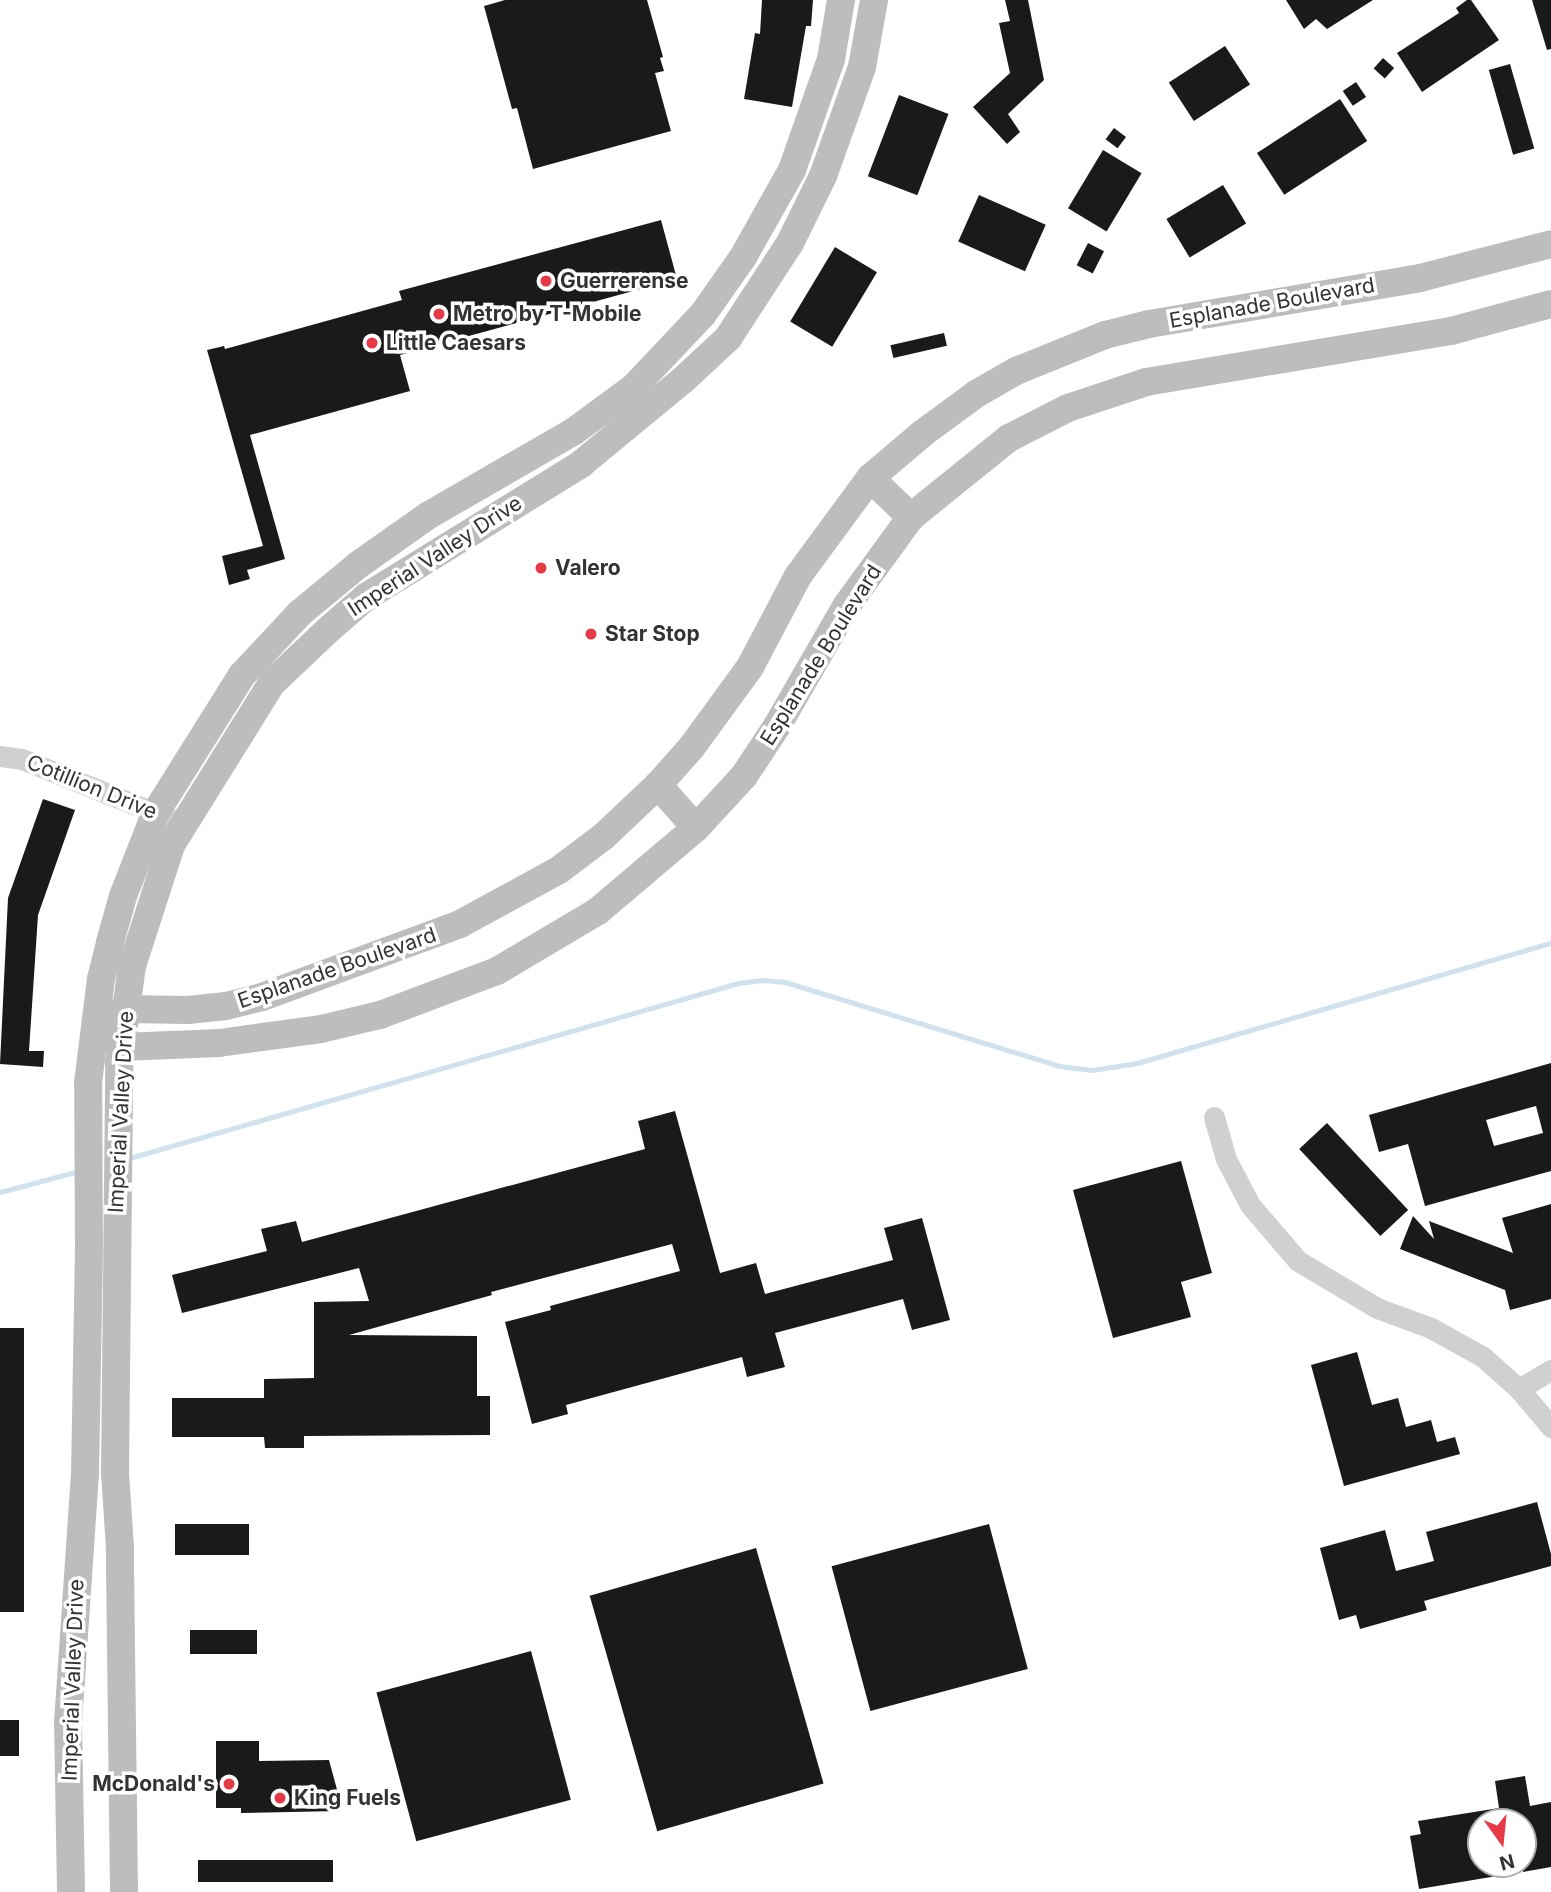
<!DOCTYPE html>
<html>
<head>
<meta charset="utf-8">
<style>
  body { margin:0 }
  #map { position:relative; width:1551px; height:1892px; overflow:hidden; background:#fff; font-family:Inter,sans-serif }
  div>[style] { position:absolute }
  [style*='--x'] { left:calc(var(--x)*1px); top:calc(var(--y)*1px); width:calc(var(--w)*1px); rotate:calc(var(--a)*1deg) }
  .stream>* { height:5px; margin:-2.5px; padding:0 2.5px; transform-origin:2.5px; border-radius:2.5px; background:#cfe2ee }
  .building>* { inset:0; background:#1a1a1a; transform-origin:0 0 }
  .street>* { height:21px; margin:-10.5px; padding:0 10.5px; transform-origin:10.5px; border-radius:10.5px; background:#d0d0d0 }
  .secondary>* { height:28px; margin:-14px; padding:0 14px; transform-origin:14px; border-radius:14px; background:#bdbdbd }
  .dots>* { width:19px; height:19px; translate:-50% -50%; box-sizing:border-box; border:4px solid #fff; border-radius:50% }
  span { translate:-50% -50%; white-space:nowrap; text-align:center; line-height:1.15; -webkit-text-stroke:7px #fff; paint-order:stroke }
  .poi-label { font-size:21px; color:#333; font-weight:700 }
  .left { translate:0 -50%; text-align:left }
  .right { translate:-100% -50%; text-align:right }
  .street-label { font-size:21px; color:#333 }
  .north { position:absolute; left:1467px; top:1808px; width:70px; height:70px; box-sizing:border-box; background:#fff; border:2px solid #adadad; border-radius:50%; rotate:165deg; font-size:19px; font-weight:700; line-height:28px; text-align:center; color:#333 }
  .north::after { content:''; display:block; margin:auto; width:24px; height:32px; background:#e63946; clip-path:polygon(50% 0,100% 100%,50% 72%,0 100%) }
</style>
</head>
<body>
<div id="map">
  <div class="stream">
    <div style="--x:126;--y:1159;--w:637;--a:-16.04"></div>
    <div style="--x:738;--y:983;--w:24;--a:-7"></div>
    <div style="--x:762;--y:980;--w:23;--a:5"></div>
    <div style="--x:785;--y:982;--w:287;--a:17"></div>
    <div style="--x:1059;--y:1066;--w:33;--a:7"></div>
    <div style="--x:1092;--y:1070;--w:46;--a:-8.8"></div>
    <div style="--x:1137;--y:1063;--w:431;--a:-16.2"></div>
    <div style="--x:0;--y:1192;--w:82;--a:-14.9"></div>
  </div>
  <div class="building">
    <div style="clip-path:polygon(505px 0,647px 0,663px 57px,660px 58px,664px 71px,655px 73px,671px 131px,533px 169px,517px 108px,512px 109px,484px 6px)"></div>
    <div style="clip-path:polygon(762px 0,813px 0,811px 26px,806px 26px,792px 107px,744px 99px,755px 33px,760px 34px)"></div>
    <div style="clip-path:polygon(1005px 0,1028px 0,1044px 80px,1008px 114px,1020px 132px,1007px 144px,973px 107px,1010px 73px,999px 23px,1010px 21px)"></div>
    <div style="clip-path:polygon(1286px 0,1373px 0,1327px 29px,1316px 19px,1304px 29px)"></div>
    <div style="clip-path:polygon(1467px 0,1471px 0,1499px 40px,1422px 92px,1397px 53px,1459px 13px,1456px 8px)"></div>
    <div style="clip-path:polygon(1532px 0,1551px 0,1551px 49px,1547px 50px)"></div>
    <div style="left:1225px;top:46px;width:46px;height:67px;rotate:57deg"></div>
    <div style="left:1383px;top:58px;width:15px;height:14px;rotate:42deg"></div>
    <div style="left:1510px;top:64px;width:88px;height:22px;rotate:74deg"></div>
    <div style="left:1356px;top:82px;width:18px;height:16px;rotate:56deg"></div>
    <div style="left:899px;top:95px;width:53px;height:87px;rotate:21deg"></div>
    <div style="left:1340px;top:99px;width:50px;height:99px;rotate:57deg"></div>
    <div style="left:1114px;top:128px;width:15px;height:14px;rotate:37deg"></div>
    <div style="left:1103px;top:150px;width:45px;height:68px;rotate:31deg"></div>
    <div style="left:1223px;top:185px;width:45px;height:66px;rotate:59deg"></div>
    <div style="left:979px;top:195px;width:73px;height:51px;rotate:24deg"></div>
    <div style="clip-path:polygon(661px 220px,677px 279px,400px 355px,410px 391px,250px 435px,285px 559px,247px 570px,250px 579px,229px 585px,222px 556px,263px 546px,207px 350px,224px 346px,225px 349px,402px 300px,399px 291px)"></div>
    <div style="left:1088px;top:243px;width:18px;height:25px;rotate:27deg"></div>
    <div style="left:835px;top:247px;width:49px;height:87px;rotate:31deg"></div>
    <div style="left:944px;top:333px;width:13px;height:55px;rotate:77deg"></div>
    <div style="clip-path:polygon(43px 799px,75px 810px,38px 915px,29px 1051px,44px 1051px,43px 1067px,0 1064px,8px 898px)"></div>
    <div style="clip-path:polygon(evenodd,1551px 1063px,1551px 1171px,1425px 1206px,1408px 1144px,1379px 1152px,1369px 1115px,1551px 1063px,1536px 1106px,1543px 1133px,1494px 1146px,1486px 1120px,1536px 1106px)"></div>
    <div style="clip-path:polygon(675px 1111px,720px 1273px,756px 1263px,765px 1294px,893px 1260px,884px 1228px,922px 1218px,950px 1320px,912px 1330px,903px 1299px,775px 1333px,785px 1367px,747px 1377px,742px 1357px,566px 1405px,568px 1414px,532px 1424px,505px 1322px,551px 1310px,550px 1306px,680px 1271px,672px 1244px,491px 1292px,492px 1295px,349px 1335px,477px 1336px,477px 1396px,490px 1396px,490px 1435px,304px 1436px,304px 1448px,265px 1448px,264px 1437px,172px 1437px,172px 1398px,264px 1398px,264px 1379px,314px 1378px,314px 1302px,369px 1301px,359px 1268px,182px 1313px,172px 1275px,267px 1251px,261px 1229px,296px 1221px,302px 1242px,645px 1149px,638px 1121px)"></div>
    <div style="left:1327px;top:1123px;width:119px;height:38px;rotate:47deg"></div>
    <div style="clip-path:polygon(1181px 1161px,1212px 1273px,1181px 1282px,1191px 1317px,1113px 1338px,1073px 1190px)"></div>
    <div style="clip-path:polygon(1551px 1204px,1551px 1299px,1510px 1310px,1505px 1290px,1400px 1249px,1413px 1216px,1434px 1239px,1429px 1221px,1513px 1253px,1502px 1218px)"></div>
    <div style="left:0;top:1328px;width:24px;height:284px"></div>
    <div style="clip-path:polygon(1357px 1352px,1372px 1405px,1398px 1398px,1406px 1427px,1431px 1420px,1437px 1442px,1455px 1437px,1460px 1454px,1344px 1486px,1311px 1365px)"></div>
    <div style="clip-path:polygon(1537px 1502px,1551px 1554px,1551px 1566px,1424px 1601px,1427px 1610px,1360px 1629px,1356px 1615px,1339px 1620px,1320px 1548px,1385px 1530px,1396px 1571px,1434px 1561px,1426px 1532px)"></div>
    <div style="left:175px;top:1524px;width:74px;height:31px"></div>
    <div style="left:989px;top:1524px;width:150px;height:163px;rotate:75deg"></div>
    <div style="left:756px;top:1548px;width:245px;height:173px;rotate:74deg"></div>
    <div style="left:190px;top:1630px;width:67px;height:24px"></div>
    <div style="left:531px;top:1651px;width:154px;height:160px;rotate:75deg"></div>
    <div style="left:0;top:1720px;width:19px;height:36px"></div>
    <div style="clip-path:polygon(216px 1741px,259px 1741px,259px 1761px,329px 1760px,339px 1797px,339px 1811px,241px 1813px,241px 1808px,216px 1808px)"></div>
    <div style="clip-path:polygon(1525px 1776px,1530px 1806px,1551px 1802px,1551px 1867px,1523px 1872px,1523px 1822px,1481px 1822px,1481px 1864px,1520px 1864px,1521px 1872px,1419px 1889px,1410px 1836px,1421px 1834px,1418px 1821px,1499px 1808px,1495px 1781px)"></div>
    <div style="left:198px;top:1860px;width:135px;height:22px"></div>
  </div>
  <div class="street">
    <div style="--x:0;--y:756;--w:22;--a:8"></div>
    <div style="--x:22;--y:759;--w:174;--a:22"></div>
    <div style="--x:1214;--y:1117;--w:44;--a:74.1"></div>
    <div style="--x:1226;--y:1159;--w:52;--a:62.4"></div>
    <div style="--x:1250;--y:1205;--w:74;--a:49.4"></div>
    <div style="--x:1298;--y:1261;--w:92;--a:30.7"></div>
    <div style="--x:1377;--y:1308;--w:58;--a:20.3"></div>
    <div style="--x:1431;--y:1328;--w:60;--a:29.1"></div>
    <div style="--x:1483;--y:1357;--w:48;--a:41.6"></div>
    <div style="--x:1519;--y:1389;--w:50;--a:49.9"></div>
    <div style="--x:1519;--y:1389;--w:37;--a:-31"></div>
  </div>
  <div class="secondary">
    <div style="--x:870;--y:478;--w:57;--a:43.6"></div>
    <div style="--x:658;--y:785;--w:57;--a:48.5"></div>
    <div style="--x:110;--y:1016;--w:17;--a:-25"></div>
    <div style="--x:125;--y:1009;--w:63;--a:0.9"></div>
    <div style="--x:188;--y:1010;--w:38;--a:-6"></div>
    <div style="--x:226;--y:1006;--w:37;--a:-14"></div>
    <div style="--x:262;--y:997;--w:211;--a:-20.2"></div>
    <div style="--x:460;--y:924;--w:113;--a:-28.6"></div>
    <div style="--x:559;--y:870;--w:56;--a:-37.1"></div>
    <div style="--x:604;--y:836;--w:74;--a:-43.4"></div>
    <div style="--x:658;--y:785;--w:50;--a:-48.3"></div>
    <div style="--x:691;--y:748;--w:100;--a:-53.9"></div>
    <div style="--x:750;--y:667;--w:103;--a:-62.2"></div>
    <div style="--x:798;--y:576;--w:122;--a:-53.7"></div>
    <div style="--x:870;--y:478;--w:70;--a:-40.3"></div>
    <div style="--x:923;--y:433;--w:66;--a:-36.3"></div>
    <div style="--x:976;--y:394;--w:46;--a:-29.9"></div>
    <div style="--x:1016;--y:371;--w:96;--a:-22"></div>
    <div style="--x:1105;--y:335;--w:45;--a:-14"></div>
    <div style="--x:1149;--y:324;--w:275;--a:-9.6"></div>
    <div style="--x:1420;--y:278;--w:135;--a:-14.5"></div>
    <div style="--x:107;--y:1034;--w:20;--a:41"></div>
    <div style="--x:122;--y:1047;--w:97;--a:-2.4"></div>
    <div style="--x:219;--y:1043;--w:103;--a:-7.8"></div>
    <div style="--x:321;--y:1029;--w:61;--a:-13.3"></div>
    <div style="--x:380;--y:1015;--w:125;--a:-20.6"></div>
    <div style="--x:497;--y:971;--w:117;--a:-30.7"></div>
    <div style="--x:598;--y:911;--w:128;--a:-40.3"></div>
    <div style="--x:696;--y:828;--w:71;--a:-47.3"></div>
    <div style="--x:744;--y:776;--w:60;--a:-56.6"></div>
    <div style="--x:777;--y:726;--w:140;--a:-60"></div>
    <div style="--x:847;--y:605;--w:109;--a:-54"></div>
    <div style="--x:911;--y:517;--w:126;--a:-38.9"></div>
    <div style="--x:1009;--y:438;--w:66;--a:-27"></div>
    <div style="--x:1068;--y:408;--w:82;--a:-18.4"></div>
    <div style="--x:1146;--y:382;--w:309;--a:-9.5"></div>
    <div style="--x:1451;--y:331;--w:104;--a:-15.1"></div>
    <div style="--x:71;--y:1892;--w:169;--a:-91"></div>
    <div style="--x:68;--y:1723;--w:248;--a:-86.1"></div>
    <div style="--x:85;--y:1476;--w:229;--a:-89"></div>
    <div style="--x:89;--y:1247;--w:164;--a:-90.3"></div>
    <div style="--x:88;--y:1083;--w:105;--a:-82.9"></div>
    <div style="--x:101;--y:979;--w:38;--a:-76"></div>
    <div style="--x:110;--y:942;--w:48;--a:-74.2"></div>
    <div style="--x:123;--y:896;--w:90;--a:-68.6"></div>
    <div style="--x:156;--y:812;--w:162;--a:-57.9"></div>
    <div style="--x:242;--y:675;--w:85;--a:-46.9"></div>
    <div style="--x:300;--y:613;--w:75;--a:-39.6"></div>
    <div style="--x:358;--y:565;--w:87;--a:-35.2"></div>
    <div style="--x:429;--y:515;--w:166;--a:-30"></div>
    <div style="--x:573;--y:432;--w:76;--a:-36.4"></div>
    <div style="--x:634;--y:387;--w:100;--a:-46.6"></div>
    <div style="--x:703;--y:314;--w:70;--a:-54.9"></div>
    <div style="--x:743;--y:257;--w:100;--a:-60.6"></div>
    <div style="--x:792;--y:170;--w:118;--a:-70.6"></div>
    <div style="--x:831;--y:59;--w:60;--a:-80.4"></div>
    <div style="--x:124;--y:1892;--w:344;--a:-90.7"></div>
    <div style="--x:120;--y:1548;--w:75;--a:-93.8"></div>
    <div style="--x:115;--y:1473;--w:411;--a:-89.4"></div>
    <div style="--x:119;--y:1062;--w:97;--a:-82.3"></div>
    <div style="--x:132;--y:966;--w:127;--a:-72.1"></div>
    <div style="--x:171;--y:845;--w:191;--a:-58.1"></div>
    <div style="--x:272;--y:683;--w:77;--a:-43.4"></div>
    <div style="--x:328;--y:630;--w:50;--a:-41"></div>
    <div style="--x:366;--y:597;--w:253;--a:-31.7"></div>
    <div style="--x:581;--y:464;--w:132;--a:-39.5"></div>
    <div style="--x:683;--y:380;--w:62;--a:-43"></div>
    <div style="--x:728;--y:338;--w:113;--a:-56.9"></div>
    <div style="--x:790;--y:243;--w:75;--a:-63.8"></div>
    <div style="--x:823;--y:176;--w:116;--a:-70.3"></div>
    <div style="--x:862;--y:67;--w:68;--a:-79.8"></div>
  </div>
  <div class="dots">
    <div style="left:546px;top:281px;background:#e63946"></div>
    <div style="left:439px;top:314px;background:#e63946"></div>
    <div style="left:372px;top:343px;background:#e63946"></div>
    <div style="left:541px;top:568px;background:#e63946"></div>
    <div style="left:591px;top:634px;background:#e63946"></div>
    <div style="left:229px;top:1784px;background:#e63946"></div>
    <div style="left:280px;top:1798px;background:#e63946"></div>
  </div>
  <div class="poi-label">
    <span class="left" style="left:560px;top:281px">Guerrerense</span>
    <span class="left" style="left:453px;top:314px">Metro by T-Mobile</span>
    <span class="left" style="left:386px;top:343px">Little Caesars</span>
    <span class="left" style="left:555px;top:568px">Valero</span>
    <span class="left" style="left:605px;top:634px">Star Stop</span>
    <span class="right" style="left:215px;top:1784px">McDonald's</span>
    <span class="left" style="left:294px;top:1798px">King Fuels</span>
  </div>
  <div class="street-label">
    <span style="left:1272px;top:303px;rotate:-10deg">Esplanade Boulevard</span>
    <span style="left:435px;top:556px;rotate:-33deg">Imperial Valley Drive</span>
    <span style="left:821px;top:655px;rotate:-58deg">Esplanade Boulevard</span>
    <span style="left:92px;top:787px;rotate:22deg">Cotillion Drive</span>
    <span style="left:337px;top:968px;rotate:-19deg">Esplanade Boulevard</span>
    <span style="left:121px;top:1112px;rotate:-87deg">Imperial Valley Drive</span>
    <span style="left:73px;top:1680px;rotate:-88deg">Imperial Valley Drive</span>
  </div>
  <div class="north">N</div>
</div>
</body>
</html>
